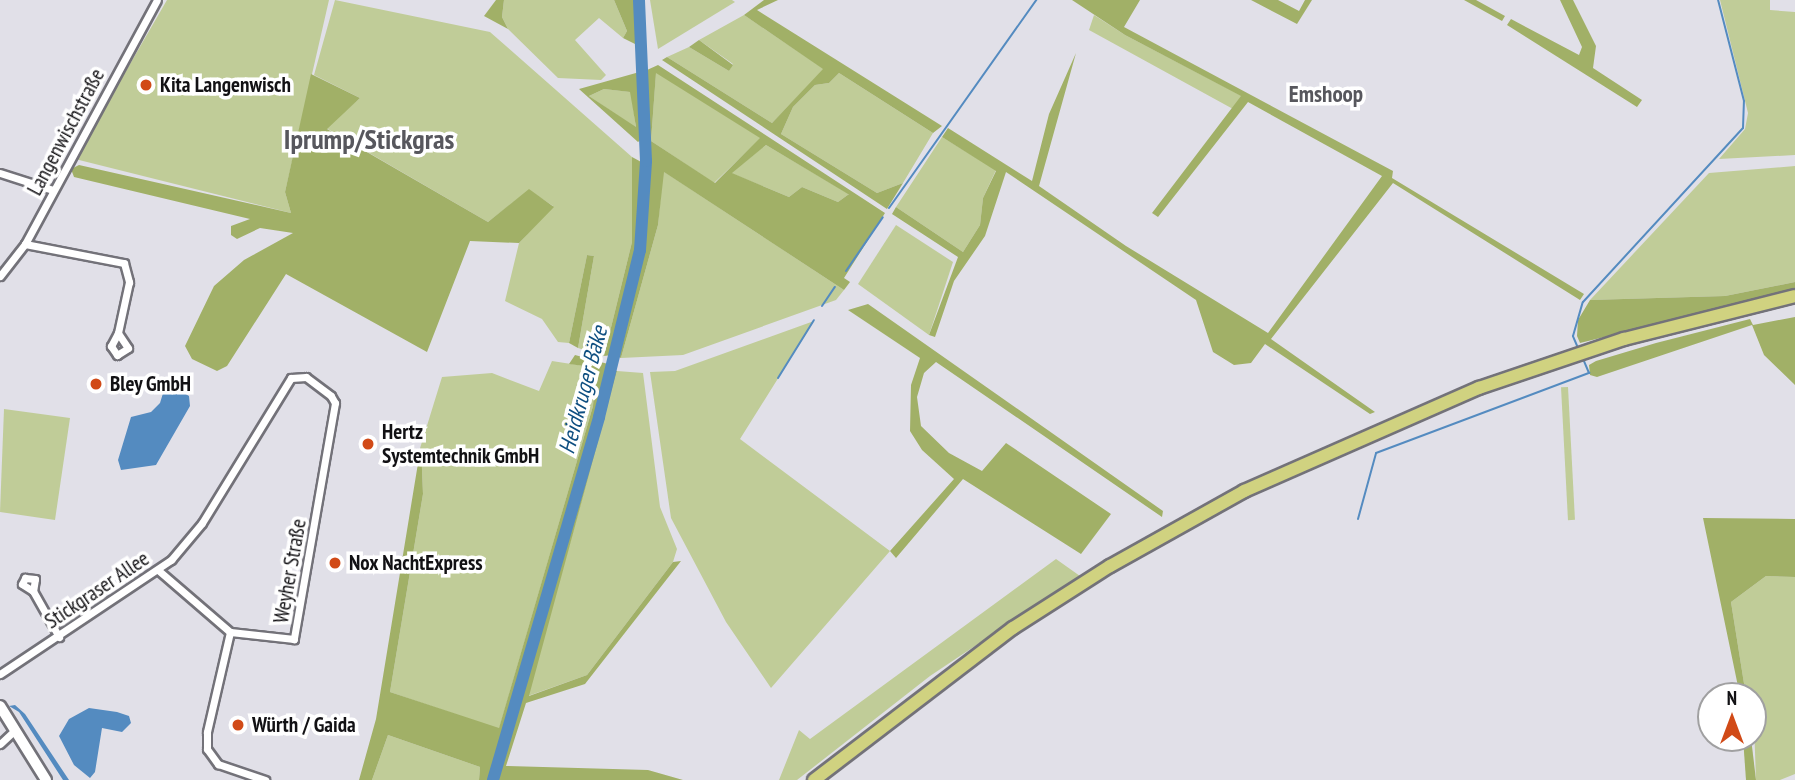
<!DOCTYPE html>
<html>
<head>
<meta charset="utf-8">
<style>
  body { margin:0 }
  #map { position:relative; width:1795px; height:780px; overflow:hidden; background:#e1e0e8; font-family:"PT Sans Narrow",sans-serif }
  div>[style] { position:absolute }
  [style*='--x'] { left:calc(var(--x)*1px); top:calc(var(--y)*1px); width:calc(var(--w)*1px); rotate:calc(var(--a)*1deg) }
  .green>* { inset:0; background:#c0cc98; transform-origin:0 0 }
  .forest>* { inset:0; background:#a1b067 }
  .water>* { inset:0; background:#548bc0 }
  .stream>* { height:2px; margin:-1px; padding:0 1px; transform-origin:1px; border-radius:1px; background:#548bc0 }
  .river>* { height:12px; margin:-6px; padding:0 6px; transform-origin:6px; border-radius:6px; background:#548bc0 }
  .roads { filter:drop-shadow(2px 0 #737279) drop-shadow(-2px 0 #737279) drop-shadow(0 2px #737279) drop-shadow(0 -2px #737279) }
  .minor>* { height:7px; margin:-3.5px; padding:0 3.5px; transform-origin:3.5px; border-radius:3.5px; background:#fff }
  .secondary>* { height:10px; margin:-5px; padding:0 5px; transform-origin:5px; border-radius:5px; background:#fff }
  .trunk>* { height:12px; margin:-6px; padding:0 6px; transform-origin:6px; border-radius:6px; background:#d0d280 }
  .dots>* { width:19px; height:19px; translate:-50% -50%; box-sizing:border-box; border:4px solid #fff; border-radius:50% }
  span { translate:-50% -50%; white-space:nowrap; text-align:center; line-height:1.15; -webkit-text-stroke:7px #fff; paint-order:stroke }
  .poi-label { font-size:21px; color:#121114; font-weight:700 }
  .left { translate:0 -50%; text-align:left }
  .street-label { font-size:21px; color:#121114 }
  .neighbourhood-label { font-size:23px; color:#57575d; font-weight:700 }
  .water-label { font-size:23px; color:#0f4f81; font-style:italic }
  .district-label { font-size:28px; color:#57575d; font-weight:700 }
  .north { position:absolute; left:1697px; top:682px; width:70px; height:70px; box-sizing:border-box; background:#fff; border:2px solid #a0a0a1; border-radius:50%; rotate:0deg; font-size:19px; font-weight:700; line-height:28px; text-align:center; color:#121114 }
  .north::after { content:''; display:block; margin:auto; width:24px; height:32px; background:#d14a17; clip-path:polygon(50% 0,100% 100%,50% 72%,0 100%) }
</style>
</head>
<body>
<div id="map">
  <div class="green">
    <div style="clip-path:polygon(167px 0,329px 0,285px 192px,291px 213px,75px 159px)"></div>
    <div style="clip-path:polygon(335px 0,490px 32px,632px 157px,632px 242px,604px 356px,578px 348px,594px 256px,587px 255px,569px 343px,558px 342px,542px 319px,505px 301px,519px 243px,553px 206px,529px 190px,488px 222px,326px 128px,360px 98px,314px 75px)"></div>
    <div style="clip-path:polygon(504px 0,614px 0,627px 31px,623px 38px,599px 18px,575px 40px,606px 75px,601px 80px,558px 78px,508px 29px,502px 17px)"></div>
    <div style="clip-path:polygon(650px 0,732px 0,735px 2px,658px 49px)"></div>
    <div style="clip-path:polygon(1720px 0,1770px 0,1770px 10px,1795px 12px,1795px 155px,1719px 159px,1745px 129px,1748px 113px)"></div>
    <div style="clip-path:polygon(744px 15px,824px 69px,772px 123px,667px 57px,689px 47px,729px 71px,733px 64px,699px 40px)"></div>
    <div style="clip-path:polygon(1094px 15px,1125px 35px,1242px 96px,1233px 109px,1089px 30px)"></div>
    <div style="clip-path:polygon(656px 72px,761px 138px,714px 183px,651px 141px)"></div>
    <div style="clip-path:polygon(839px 73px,933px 133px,903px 183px,877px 193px,781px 134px,793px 107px,815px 85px,829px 83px)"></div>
    <div style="clip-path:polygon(604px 89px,631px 92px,636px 128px,589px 96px)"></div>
    <div style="clip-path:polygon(942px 137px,996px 170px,983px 198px,980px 225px,963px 252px,896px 207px)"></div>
    <div style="clip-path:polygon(766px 145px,849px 194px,838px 202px,802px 187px,789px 197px,731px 173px)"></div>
    <div style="clip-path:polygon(1795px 166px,1795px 282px,1725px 296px,1590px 300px,1709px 173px)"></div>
    <div style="clip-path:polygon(663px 171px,844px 290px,836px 300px,683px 355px,621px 358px,658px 225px)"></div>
    <div style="clip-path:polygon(896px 225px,953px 262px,929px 335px,858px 284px)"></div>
    <div style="clip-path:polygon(814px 321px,740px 439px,890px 551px,771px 688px,726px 622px,671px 518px,650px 372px,675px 371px)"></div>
    <div style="clip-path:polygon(552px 361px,584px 366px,595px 375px,593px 406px,499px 729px,390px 692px,423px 494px,421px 445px,442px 377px,492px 373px,539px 391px)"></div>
    <div style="clip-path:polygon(617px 371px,643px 373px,660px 507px,677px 549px,673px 562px,587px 675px,528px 696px)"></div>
    <div style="left:1568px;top:387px;width:133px;height:7px;rotate:87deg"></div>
    <div style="clip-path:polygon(4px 409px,70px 418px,55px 520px,0 512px)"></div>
    <div style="clip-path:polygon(1056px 559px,1080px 576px,930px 676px,797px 780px,779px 780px,799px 730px,810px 739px)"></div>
    <div style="clip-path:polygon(1766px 576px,1795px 577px,1795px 774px,1780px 780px,1756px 780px,1753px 696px,1746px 696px,1731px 602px)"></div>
    <div style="clip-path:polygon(388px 735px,480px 767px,479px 780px,372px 780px)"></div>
  </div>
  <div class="forest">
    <div style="clip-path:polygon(496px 0,504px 0,502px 17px,508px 29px,484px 16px)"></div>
    <div style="clip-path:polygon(614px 0,638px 0,645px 49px,623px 38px,627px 31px)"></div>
    <div style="clip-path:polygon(764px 0,778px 0,757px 10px,942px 126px,933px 133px,839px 73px,829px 83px,815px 85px,793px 107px,781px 134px,877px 193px,903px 183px,887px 209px,662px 60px,667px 57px,772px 123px,823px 69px,744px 15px)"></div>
    <div style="clip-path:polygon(1072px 0,1140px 0,1124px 27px,1393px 171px,1392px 178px,1584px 294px,1580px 300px,1393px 183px,1271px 339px,1375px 412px,1370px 414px,1265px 344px,1251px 363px,1234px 365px,1213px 352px,1196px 300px,1006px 172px,985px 236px,954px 281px,935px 337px,929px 335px,958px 257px,892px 214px,896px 207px,963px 252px,980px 225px,983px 198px,996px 171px,942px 137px,948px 128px,1032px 181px,1049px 114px,1076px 53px,1039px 186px,1126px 246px,1268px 333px,1382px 176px,1248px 102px,1158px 217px,1152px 213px,1241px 96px,1125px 35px)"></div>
    <div style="clip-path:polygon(1251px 0,1278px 0,1299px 11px,1305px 0,1312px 0,1297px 24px)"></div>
    <div style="clip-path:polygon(1464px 0,1476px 0,1505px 16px,1502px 21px)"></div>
    <div style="clip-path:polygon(1560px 0,1573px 0,1596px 46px,1593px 68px,1642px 100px,1637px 107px,1507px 25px,1511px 19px,1579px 55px,1582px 47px)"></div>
    <div style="clip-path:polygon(699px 40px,733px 65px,729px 71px,689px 47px)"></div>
    <div style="clip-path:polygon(evenodd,658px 65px,885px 213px,844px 278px,850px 282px,844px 290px,664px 172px,658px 225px,621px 358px,615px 355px,636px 282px,647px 217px,647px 70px,658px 65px,656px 73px,760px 138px,715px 183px,651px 141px,656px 73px,658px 65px,766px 145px,848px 194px,849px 194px,838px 202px,802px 187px,789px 197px,732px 173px,766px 145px)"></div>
    <div style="clip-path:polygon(evenodd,643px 71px,644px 137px,638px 142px,579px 89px,643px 71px,604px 89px,630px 92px,636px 127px,589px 96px,604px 89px)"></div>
    <div style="clip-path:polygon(311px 74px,360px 98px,327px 129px,488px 222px,529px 189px,554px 207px,519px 243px,470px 241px,427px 352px,286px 274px,227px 366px,217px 371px,192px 359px,185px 346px,214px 286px,244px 260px,293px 233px,260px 228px,237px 239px,231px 235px,231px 226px,250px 219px,74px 177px,71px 169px,79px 165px,291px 213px,285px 192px)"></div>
    <div style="clip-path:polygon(632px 157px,645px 164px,645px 214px,633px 282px,612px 355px,604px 356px,632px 242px)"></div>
    <div style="clip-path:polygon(587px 255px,594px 256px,578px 348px,569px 343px)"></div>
    <div style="clip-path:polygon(1795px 282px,1795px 290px,1580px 343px,1577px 336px,1578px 320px,1590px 300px,1725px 296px)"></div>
    <div style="clip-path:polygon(868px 304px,1163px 511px,1162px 517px,936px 362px,924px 373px,917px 397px,921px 426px,949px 453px,982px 471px,1006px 443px,1111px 514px,1081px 554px,963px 479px,896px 558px,890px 551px,954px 479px,922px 450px,910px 431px,911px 385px,920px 358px,848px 310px)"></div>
    <div style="clip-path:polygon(1795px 317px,1795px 385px,1764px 355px,1752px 325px,1597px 377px,1590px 375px,1589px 365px,1596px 361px,1656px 343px,1750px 319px,1753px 325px)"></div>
    <div style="clip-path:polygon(575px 355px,608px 364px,598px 416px,493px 773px,612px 369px,617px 371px,529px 696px,587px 675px,673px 562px,681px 561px,585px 684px,526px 703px,506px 766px,648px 770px,683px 780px,479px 780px,480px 767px,388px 735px,372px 780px,359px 780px,376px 719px,421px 445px,423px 494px,390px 692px,499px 728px,593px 406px,595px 375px,584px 366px,569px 364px)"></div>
    <div style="clip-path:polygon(1703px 518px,1795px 519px,1795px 577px,1766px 576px,1731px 602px,1746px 696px,1740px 696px)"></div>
    <div style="clip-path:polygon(1743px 738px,1751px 738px,1756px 780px,1746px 780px)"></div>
  </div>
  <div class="water">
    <div style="clip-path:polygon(174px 387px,189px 396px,190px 406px,156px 465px,121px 470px,118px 460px,131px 417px,151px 412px,160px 403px,164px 390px)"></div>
    <div style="clip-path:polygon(15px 705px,25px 714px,69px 780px,63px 780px,19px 712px,9px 706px)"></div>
    <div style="clip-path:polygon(89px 708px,117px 712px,129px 716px,131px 723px,122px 732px,102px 728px,95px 772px,90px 778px,74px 765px,59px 736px,69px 719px)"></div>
  </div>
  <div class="stream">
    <div style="--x:889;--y:208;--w:255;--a:-54.7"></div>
    <div style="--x:846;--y:271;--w:65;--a:-55.6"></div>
    <div style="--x:822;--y:306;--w:23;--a:-56"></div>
    <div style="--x:1578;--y:348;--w:13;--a:-113"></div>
    <div style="--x:1573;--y:336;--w:35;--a:-74"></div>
    <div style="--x:1583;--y:302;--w:236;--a:-47.4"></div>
    <div style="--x:1743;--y:128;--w:27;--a:-88"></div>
    <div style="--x:1744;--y:101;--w:104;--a:-104.4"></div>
    <div style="--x:778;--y:378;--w:68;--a:-58.2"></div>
    <div style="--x:1358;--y:519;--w:68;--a:-74.7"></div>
    <div style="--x:1376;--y:453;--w:228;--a:-20.6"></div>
    <div style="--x:1589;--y:373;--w:15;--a:-113"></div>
  </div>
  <div class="river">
    <div style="--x:493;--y:780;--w:378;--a:-73.7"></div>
    <div style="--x:599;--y:417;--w:172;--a:-76.2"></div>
    <div style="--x:640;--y:250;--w:89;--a:-86.1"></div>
    <div style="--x:646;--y:161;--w:161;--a:-92.5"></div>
  </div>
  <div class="roads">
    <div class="minor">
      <div style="--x:0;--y:173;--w:56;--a:17.8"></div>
      <div style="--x:25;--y:244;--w:101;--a:10.9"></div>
      <div style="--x:124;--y:263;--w:20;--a:75"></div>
      <div style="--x:129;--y:282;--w:52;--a:102.2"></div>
      <div style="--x:118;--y:333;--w:15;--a:118"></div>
      <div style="--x:111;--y:346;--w:11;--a:56"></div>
      <div style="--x:117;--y:355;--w:13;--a:-32"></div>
      <div style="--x:128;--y:348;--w:18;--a:-124"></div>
      <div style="--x:0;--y:276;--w:41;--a:-52"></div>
      <div style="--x:25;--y:244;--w:277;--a:-61.6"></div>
      <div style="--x:33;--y:591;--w:13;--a:-148"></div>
      <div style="--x:22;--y:584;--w:7;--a:-63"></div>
      <div style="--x:25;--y:578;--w:10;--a:6"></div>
      <div style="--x:35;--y:579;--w:12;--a:99"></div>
      <div style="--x:33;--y:591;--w:53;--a:60.5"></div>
      <div style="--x:230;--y:632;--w:103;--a:103"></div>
      <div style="--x:207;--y:732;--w:17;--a:90"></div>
      <div style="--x:207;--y:749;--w:19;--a:54"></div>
      <div style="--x:218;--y:764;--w:50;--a:18.8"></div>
      <div style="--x:0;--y:674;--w:206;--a:-33.7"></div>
      <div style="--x:171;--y:560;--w:48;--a:-50"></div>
      <div style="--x:202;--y:523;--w:170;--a:-58.5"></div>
      <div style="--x:291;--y:378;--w:15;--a:-4"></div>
      <div style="--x:306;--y:377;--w:31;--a:37"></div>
      <div style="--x:331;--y:396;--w:8;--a:60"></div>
      <div style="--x:335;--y:403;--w:240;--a:99.9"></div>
      <div style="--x:294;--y:639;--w:64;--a:-173.8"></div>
      <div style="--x:230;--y:632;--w:94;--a:-139.3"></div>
      <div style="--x:0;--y:744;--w:19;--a:-43"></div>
    </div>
    <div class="secondary">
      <div style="--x:0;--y:706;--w:87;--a:58.1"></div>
    </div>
    <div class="trunk">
      <div style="--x:814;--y:780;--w:250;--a:-37.4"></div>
      <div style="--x:1013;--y:628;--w:115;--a:-32.6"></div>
      <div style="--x:1110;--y:566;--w:154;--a:-29.2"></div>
      <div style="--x:1244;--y:491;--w:257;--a:-23.7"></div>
      <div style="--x:1479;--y:388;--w:153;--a:-18.7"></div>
      <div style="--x:1624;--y:339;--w:176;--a:-14.1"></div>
    </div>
  </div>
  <div class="dots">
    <div style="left:146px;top:85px;background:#d14a17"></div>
    <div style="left:96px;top:384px;background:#d14a17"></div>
    <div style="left:368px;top:444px;background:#d14a17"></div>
    <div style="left:335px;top:563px;background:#d14a17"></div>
    <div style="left:238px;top:725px;background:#d14a17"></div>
  </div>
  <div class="poi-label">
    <span class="left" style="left:160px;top:85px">Kita Langenwisch</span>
    <span class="left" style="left:110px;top:384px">Bley GmbH</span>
    <span class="left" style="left:382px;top:444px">Hertz<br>Systemtechnik GmbH</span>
    <span class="left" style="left:349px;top:563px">Nox NachtExpress</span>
    <span class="left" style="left:252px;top:725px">Würth / Gaida</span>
  </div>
  <div class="street-label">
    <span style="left:66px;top:132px;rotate:-62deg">Langenwischstraße</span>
    <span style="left:290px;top:571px;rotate:-80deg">Weyher Straße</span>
    <span style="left:97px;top:590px;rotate:-34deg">Stickgraser Allee</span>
  </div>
  <div class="neighbourhood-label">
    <span style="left:1326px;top:94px">Emshoop</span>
  </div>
  <div class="water-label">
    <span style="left:583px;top:390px;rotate:-75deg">Heidkruger Bäke</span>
  </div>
  <div class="district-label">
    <span style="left:369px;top:139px">Iprump/Stickgras</span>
  </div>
  <div class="north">N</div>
</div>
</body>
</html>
